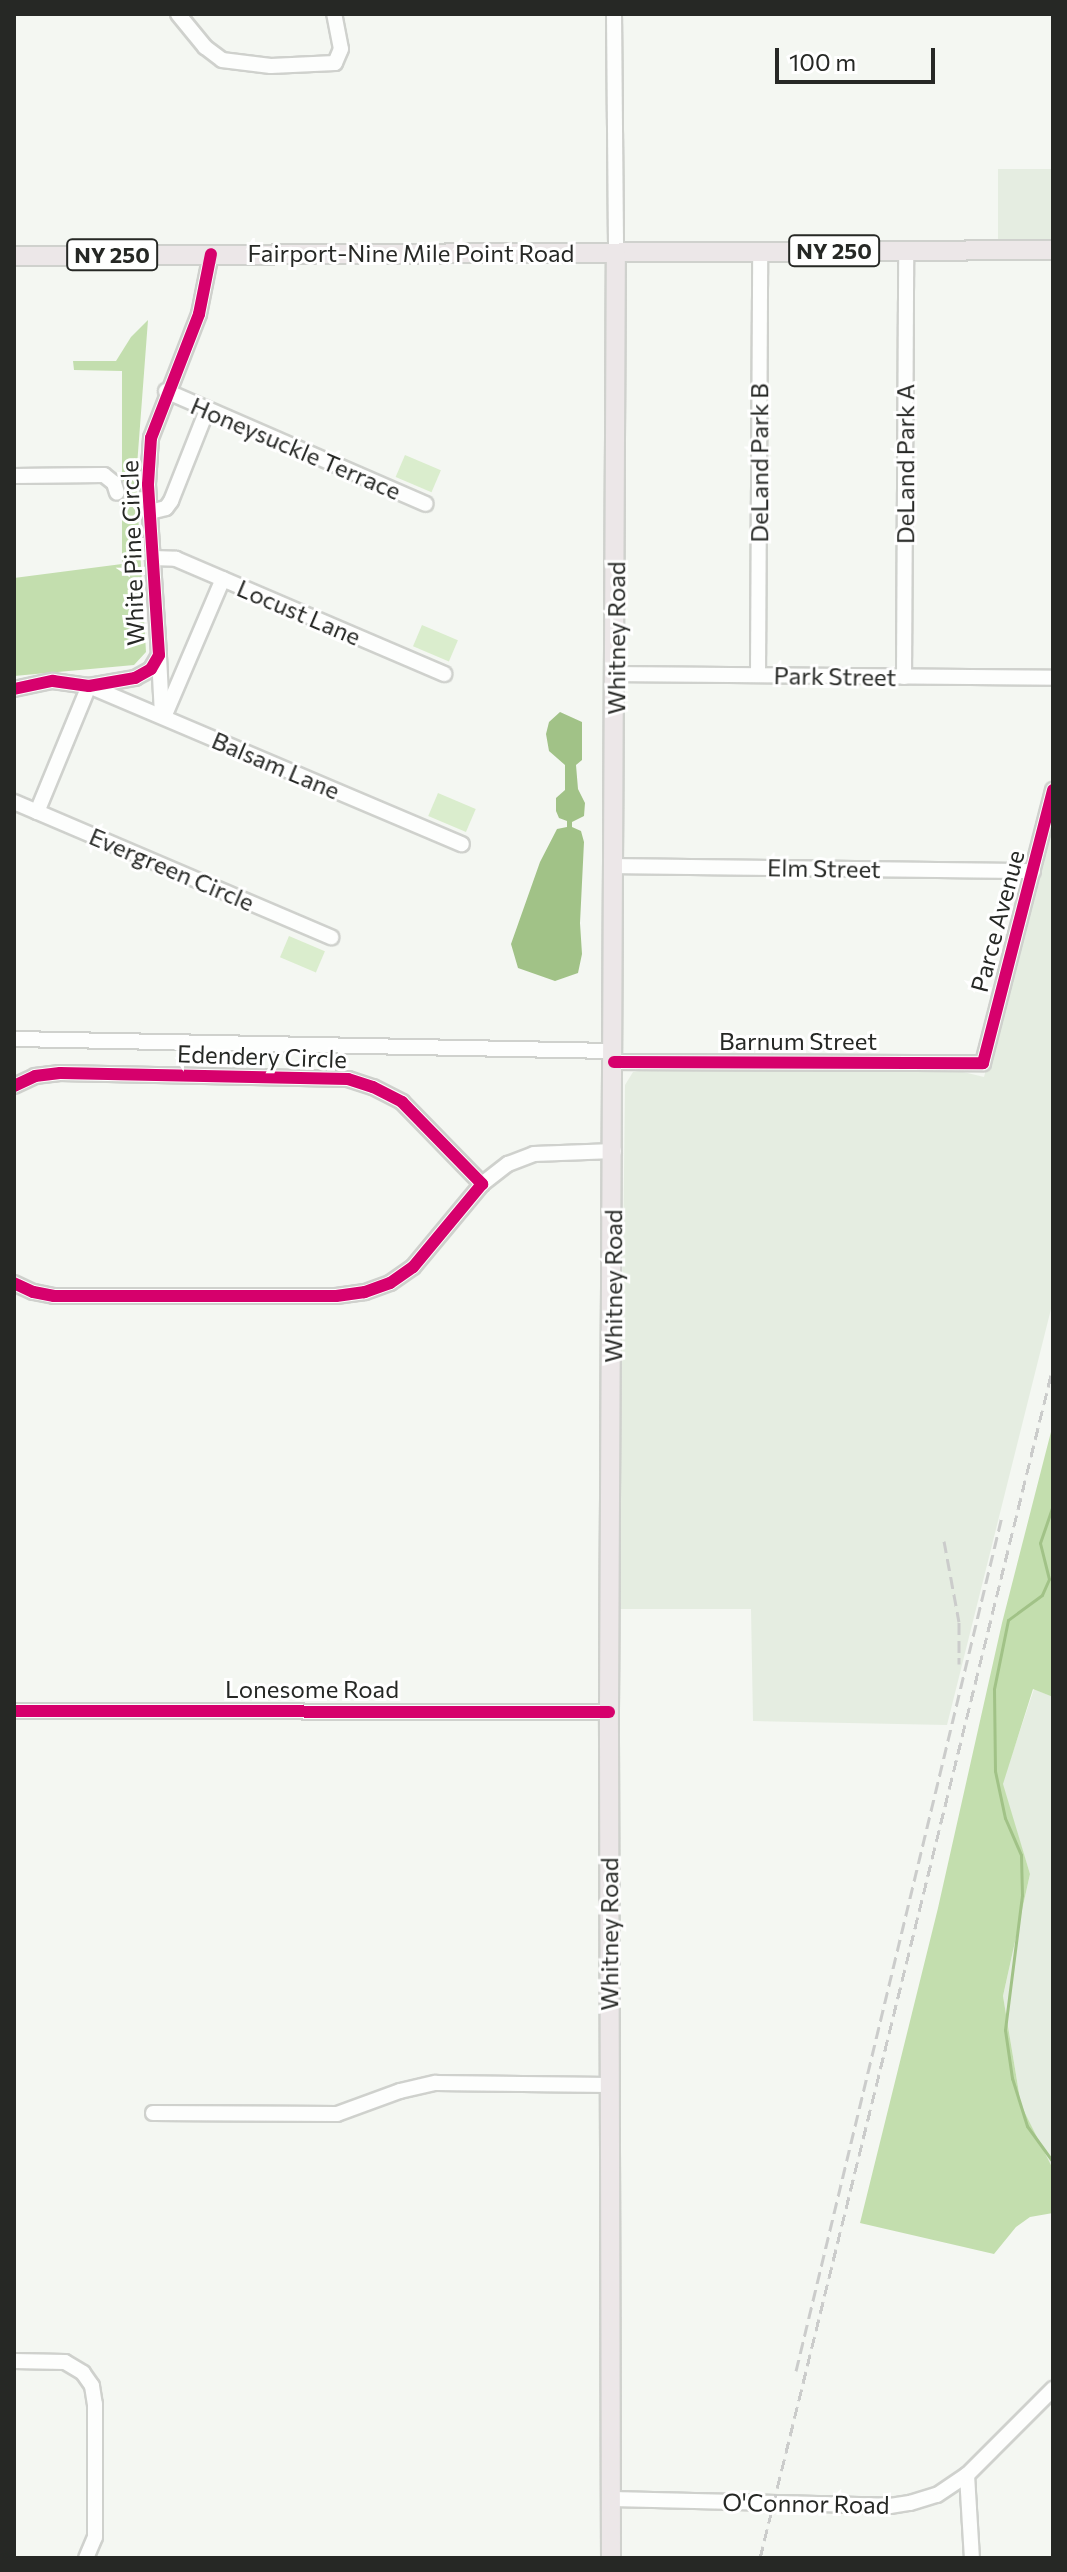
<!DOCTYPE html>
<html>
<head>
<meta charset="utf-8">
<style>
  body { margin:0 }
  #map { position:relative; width:1067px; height:2572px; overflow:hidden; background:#f4f7f2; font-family:Commissioner,sans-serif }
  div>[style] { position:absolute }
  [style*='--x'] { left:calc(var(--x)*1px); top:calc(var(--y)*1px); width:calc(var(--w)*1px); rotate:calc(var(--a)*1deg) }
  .built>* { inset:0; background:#e5ede1; transform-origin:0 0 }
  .green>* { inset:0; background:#daedcd; transform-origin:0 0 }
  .forest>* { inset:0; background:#c3deae }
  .water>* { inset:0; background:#a1c287 }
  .stream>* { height:3px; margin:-1.5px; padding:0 1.5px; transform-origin:1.5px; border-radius:1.5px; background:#a1c287 }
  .roads { filter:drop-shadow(2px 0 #cfd1cd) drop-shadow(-2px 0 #cfd1cd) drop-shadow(0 2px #cfd1cd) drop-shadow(0 -2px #cfd1cd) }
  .minor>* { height:14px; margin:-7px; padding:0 7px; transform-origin:7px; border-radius:7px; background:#fdfefd }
  .major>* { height:18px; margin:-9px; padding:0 9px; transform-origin:9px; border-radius:9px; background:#ece7e8 }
  .rail>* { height:3px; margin-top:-1.5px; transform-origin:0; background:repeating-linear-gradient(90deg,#cbcccb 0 12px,transparent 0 18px) }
  .cycleway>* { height:12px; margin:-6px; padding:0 6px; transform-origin:6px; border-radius:6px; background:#d6006c }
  span { translate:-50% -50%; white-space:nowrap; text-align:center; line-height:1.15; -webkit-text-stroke:6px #fff; paint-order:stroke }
  .shield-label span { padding:2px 6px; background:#fff; border:2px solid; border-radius:6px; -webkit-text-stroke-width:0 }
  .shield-label { font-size:22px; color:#262825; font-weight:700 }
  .street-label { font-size:24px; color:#262825 }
  .frame { position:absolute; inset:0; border:16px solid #262825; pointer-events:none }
  .scale { position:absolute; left:775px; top:48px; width:160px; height:36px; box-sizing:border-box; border:4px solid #262825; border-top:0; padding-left:10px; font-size:24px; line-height:28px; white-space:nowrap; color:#262825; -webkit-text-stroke:6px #fff; paint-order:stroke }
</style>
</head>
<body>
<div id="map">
  <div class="built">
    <div style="left:1053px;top:169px;width:74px;height:55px;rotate:90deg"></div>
    <div style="clip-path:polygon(1053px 810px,1053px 1301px,947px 1725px,753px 1721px,751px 1609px,619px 1609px,625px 1085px,633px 1072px,639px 1071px,951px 1069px,984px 1077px)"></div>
    <div style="clip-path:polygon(1034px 1689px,1053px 1697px,1053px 2169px,1021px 2105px,1003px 1996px,1030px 1874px,1002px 1784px)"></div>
  </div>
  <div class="green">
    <div style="left:405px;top:455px;width:39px;height:24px;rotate:23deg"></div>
    <div style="left:422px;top:625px;width:39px;height:23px;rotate:23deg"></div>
    <div style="left:438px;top:793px;width:41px;height:25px;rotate:23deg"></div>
    <div style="left:289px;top:936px;width:39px;height:23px;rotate:23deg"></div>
  </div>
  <div class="forest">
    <div style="clip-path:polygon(148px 320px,136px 479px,146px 652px,134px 665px,14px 676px,14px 578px,122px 564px,122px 371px,74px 370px,73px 361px,116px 361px,131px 337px)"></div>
    <div style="clip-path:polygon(1053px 1424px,1053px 1697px,1033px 1689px,1003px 1784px,1030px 1874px,1003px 1996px,1021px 2105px,1053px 2169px,1053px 2213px,1030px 2217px,1016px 2227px,994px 2254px,860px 2223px,938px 1908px,1002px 1623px)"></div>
  </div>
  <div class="water">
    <div style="clip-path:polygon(560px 712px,582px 722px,582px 760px,576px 765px,578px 789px,585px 803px,584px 816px,572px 822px,572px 827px,581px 831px,584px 842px,580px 923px,582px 954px,578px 973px,555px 981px,518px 968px,511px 944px,540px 862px,557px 829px,567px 827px,567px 821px,559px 818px,556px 811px,556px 798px,565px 790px,565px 765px,549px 751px,546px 734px,549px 722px)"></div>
  </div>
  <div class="stream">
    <div style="--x:1053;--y:1505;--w:40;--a:108.9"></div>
    <div style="--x:1040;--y:1543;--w:37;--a:76"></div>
    <div style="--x:1049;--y:1579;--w:17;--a:114"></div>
    <div style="--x:1042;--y:1595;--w:42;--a:143.7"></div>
    <div style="--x:1008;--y:1620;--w:70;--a:101.5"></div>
    <div style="--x:994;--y:1689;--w:82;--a:89.3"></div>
    <div style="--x:995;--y:1771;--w:48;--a:78"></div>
    <div style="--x:1005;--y:1818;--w:40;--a:66.6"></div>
    <div style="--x:1021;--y:1855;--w:40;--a:88.6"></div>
    <div style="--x:1022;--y:1895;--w:136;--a:97.2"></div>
    <div style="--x:1005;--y:2030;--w:49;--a:81.7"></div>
    <div style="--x:1012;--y:2078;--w:50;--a:72.6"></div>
    <div style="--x:1027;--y:2126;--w:44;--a:54.2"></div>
  </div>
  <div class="roads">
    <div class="minor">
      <div style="--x:178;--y:14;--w:43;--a:50.7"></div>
      <div style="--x:205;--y:47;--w:21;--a:37"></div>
      <div style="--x:222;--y:60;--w:49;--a:7"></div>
      <div style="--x:271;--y:66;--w:64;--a:-2.7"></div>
      <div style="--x:335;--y:63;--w:15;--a:-67"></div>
      <div style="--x:341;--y:49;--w:36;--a:-101"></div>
      <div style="--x:614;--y:14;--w:239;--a:89.5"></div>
      <div style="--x:166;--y:391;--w:283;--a:23.5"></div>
      <div style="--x:14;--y:476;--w:90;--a:-0.6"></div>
      <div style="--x:104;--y:475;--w:13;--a:39"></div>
      <div style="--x:114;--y:483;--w:10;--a:73"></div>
      <div style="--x:150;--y:512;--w:16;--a:-14"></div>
      <div style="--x:166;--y:508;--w:9;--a:-54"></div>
      <div style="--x:171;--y:501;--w:98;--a:-68.4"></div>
      <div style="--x:153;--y:558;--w:23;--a:2"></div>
      <div style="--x:176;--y:559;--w:292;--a:23.2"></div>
      <div style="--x:159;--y:656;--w:60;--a:87.1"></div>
      <div style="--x:616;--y:674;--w:437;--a:0.5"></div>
      <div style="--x:758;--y:675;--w:423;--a:-89.7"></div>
      <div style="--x:904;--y:677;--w:426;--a:-89.7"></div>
      <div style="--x:14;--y:689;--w:40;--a:-12"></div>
      <div style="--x:53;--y:681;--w:36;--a:8"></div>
      <div style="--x:89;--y:686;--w:47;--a:-9.9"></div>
      <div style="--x:135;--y:678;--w:18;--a:-29"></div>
      <div style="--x:151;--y:669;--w:16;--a:-60"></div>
      <div style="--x:159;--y:655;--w:171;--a:-93.7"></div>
      <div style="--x:148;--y:484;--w:46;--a:-86.3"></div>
      <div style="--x:151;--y:438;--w:133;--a:-68.8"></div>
      <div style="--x:199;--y:314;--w:61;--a:-78.7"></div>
      <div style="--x:164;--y:717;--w:150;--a:-66.9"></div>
      <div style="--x:14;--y:802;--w:345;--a:23.1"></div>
      <div style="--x:37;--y:812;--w:136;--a:-67.6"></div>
      <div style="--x:89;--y:686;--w:405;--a:23"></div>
      <div style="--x:615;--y:866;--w:418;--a:0.7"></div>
      <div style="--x:14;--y:1039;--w:600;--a:1.15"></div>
      <div style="--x:614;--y:1062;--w:369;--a:0.2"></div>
      <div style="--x:983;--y:1063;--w:282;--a:-75.6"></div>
      <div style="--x:14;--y:1086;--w:23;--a:-25"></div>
      <div style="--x:35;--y:1076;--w:25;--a:-7"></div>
      <div style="--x:60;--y:1073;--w:288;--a:1.2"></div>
      <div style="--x:348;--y:1079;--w:26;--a:18"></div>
      <div style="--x:373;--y:1087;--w:33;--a:27"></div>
      <div style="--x:402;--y:1102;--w:115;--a:45.7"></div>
      <div style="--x:482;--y:1184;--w:108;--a:129.7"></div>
      <div style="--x:413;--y:1267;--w:28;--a:145"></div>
      <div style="--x:390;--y:1283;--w:27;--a:160"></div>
      <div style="--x:365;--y:1292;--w:29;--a:172"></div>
      <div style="--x:336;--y:1296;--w:282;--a:180"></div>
      <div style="--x:54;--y:1296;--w:21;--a:-169"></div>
      <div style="--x:33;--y:1292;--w:21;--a:-155"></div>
      <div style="--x:482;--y:1184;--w:33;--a:-38"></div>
      <div style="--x:508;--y:1164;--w:28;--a:-21"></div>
      <div style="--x:534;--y:1154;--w:80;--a:-2.1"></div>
      <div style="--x:14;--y:1711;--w:595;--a:0.1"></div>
      <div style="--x:153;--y:2113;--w:184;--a:0.3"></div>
      <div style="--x:337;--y:2114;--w:67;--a:-20.1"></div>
      <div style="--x:400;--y:2091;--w:37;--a:-13"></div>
      <div style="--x:436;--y:2083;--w:173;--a:0.7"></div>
      <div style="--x:14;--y:2361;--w:51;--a:1.1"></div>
      <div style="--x:65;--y:2362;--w:21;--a:31"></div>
      <div style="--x:83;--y:2373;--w:16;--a:55"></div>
      <div style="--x:92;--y:2386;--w:18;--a:81"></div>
      <div style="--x:95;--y:2404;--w:133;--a:90"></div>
      <div style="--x:95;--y:2537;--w:23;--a:113"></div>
      <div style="--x:967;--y:2475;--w:83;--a:86.6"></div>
      <div style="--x:612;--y:2499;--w:278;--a:1.4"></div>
      <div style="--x:890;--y:2506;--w:20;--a:-9"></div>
      <div style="--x:910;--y:2503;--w:28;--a:-17"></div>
      <div style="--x:937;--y:2495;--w:36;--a:-34"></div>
      <div style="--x:967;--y:2475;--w:122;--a:-45"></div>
    </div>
    <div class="major">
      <div style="--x:14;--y:256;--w:1039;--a:-0.33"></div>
      <div style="--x:611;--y:2558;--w:846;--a:-90.14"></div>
      <div style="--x:609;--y:1712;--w:1459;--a:-89.73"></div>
    </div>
  </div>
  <div class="rail">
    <div style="--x:944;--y:1541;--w:82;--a:79.5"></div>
    <div style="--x:959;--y:1622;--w:42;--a:90"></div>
    <div style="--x:796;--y:2371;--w:879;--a:-76.45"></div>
    <div style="--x:760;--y:2558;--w:1227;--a:-76.18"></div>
  </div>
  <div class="cycleway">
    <div style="--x:14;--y:689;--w:40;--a:-12"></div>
    <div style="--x:53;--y:681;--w:36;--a:8"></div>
    <div style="--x:89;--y:686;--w:47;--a:-9.9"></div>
    <div style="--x:135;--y:678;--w:18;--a:-29"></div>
    <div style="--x:151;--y:669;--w:16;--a:-60"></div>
    <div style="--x:159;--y:655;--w:171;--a:-93.7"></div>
    <div style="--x:148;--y:484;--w:46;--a:-86.3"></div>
    <div style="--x:151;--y:438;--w:133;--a:-68.8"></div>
    <div style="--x:199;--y:314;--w:61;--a:-78.7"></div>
    <div style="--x:614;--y:1062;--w:369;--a:0.2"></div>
    <div style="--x:983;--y:1063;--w:282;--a:-75.6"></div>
    <div style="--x:14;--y:1086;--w:23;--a:-25"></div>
    <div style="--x:35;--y:1076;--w:25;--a:-7"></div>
    <div style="--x:60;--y:1073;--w:288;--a:1.2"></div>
    <div style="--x:348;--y:1079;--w:26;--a:18"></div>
    <div style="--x:373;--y:1087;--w:33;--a:27"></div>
    <div style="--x:402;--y:1102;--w:115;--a:45.7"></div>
    <div style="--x:482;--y:1184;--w:108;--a:129.7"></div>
    <div style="--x:413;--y:1267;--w:28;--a:145"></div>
    <div style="--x:390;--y:1283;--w:27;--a:160"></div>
    <div style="--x:365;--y:1292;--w:29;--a:172"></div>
    <div style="--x:336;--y:1296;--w:282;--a:180"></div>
    <div style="--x:54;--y:1296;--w:21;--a:-169"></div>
    <div style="--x:33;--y:1292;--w:21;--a:-155"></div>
    <div style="--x:14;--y:1711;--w:595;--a:0.1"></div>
  </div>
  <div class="shield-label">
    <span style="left:834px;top:251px">NY 250</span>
    <span style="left:112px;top:255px">NY 250</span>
  </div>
  <div class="street-label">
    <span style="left:411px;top:253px">Fairport-Nine Mile Point Road</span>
    <span style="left:296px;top:448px;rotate:23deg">Honeysuckle Terrace</span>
    <span style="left:759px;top:463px;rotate:-90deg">DeLand Park B</span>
    <span style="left:905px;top:464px;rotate:-90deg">DeLand Park A</span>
    <span style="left:132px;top:553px;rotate:-92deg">White Pine Circle</span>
    <span style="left:299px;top:612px;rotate:23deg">Locust Lane</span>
    <span style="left:616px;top:638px;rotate:-90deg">Whitney Road</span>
    <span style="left:835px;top:676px;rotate:1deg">Park Street</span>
    <span style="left:276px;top:765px;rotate:23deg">Balsam Lane</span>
    <span style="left:824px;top:868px;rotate:1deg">Elm Street</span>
    <span style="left:172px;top:869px;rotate:23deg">Evergreen Circle</span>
    <span style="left:997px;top:921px;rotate:-75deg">Parce Avenue</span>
    <span style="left:798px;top:1041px">Barnum Street</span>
    <span style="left:262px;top:1056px;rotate:2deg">Edendery Circle</span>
    <span style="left:613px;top:1286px;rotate:-90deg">Whitney Road</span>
    <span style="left:312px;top:1689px">Lonesome Road</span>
    <span style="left:609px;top:1934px;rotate:-90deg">Whitney Road</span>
    <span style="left:806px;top:2503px;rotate:1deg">O'Connor Road</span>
  </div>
  <div class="frame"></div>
  <div class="scale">100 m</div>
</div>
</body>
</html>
